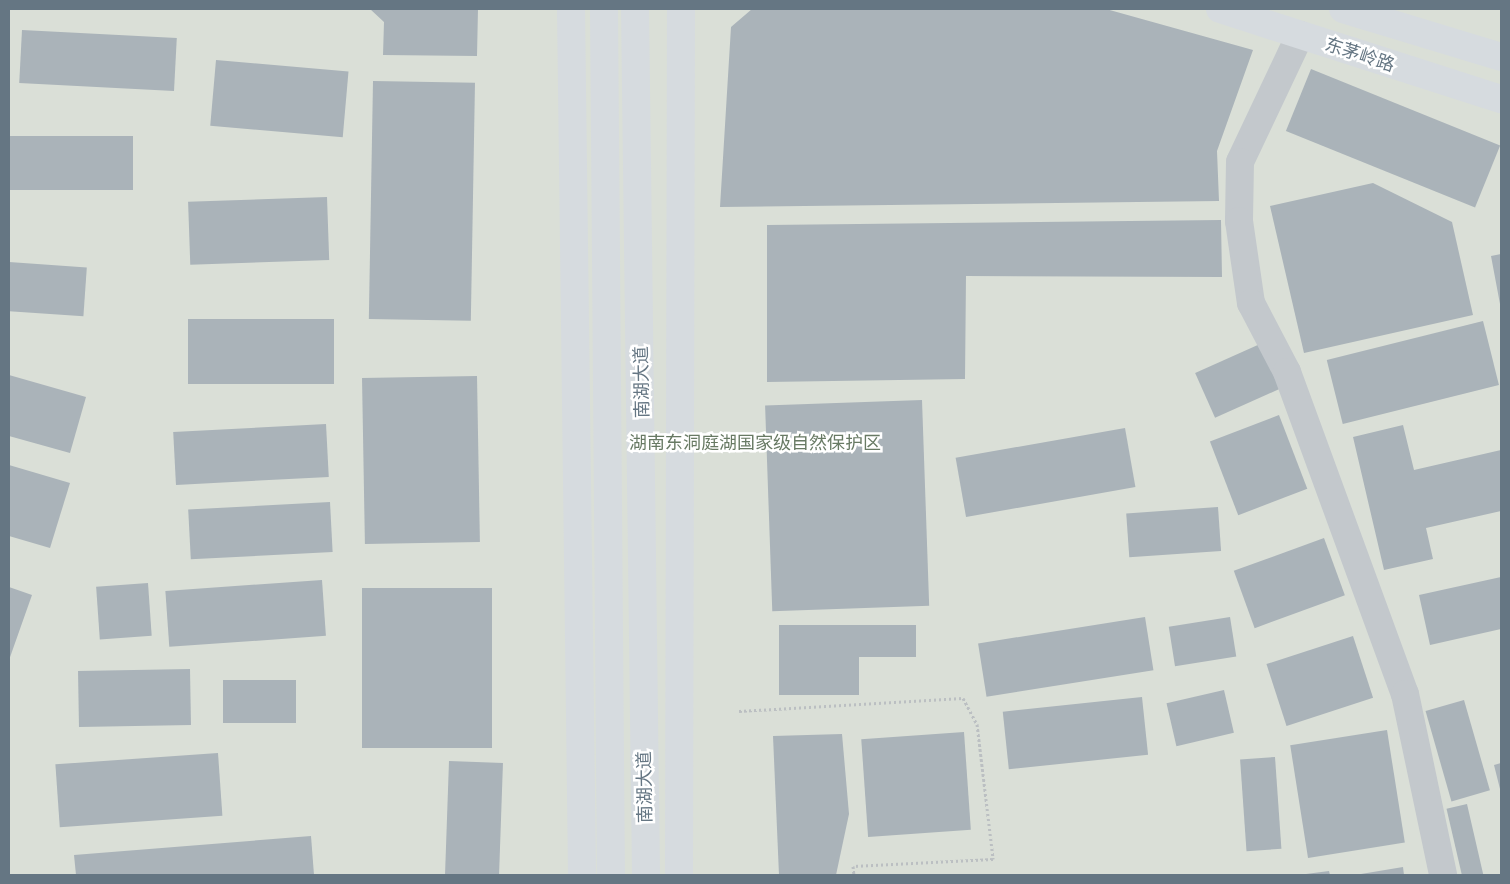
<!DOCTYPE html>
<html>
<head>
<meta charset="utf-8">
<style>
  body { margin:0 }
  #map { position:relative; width:1510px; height:884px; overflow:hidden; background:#fafaf8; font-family:Barlow,"Noto Sans SC",sans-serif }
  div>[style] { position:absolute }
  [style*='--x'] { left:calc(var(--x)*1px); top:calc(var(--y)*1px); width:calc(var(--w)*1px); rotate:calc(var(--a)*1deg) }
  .green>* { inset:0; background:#dadfd7; transform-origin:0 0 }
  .building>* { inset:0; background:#aab3b9; transform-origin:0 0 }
  .path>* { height:3px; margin-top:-1.5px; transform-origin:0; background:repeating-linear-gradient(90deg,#bbbfc2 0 2.5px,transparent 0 5px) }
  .street>* { height:28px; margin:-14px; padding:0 14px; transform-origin:14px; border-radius:14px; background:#c3c8cc }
  .secondary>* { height:28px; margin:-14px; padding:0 14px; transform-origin:14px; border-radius:14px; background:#d6dbdf }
  .primary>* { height:28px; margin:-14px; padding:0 14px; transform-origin:14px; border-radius:14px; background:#d6dbdf }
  span { translate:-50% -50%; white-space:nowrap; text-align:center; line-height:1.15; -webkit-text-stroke:5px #fff; paint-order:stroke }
  .street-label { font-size:18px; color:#657683 }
  .park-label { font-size:18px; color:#687a64 }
  .frame { position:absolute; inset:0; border:10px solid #657683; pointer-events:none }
</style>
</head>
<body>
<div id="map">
  <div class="green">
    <div style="left:9px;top:9px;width:1492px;height:866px"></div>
  </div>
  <div class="building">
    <div style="clip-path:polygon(370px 9px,478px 9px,477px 56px,383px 55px,384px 22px)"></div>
    <div style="clip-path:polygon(752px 9px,1106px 9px,1253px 50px,1217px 151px,1219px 201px,720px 207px,731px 27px)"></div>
    <div style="left:22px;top:30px;width:155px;height:53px;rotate:3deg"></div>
    <div style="left:216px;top:60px;width:133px;height:66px;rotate:5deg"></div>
    <div style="left:1311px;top:69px;width:204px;height:67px;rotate:22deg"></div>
    <div style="left:373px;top:81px;width:102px;height:238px;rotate:1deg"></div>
    <div style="left:9px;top:136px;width:124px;height:54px"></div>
    <div style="clip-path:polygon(1373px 183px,1452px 222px,1473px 315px,1304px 353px,1270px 206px)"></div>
    <div style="left:327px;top:197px;width:63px;height:139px;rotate:88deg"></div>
    <div style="clip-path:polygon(1221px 220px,1222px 277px,966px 276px,965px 379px,767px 382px,767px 225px)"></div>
    <div style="clip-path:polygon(1501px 254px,1501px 304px,1500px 304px,1491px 256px)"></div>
    <div style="left:9px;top:262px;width:78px;height:49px;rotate:4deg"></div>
    <div style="left:188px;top:319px;width:146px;height:65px"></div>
    <div style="left:1483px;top:321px;width:66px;height:161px;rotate:76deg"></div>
    <div style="left:1260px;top:344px;width:49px;height:71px;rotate:66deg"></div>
    <div style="clip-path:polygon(9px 375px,86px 397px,70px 453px,9px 436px)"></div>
    <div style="left:477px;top:376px;width:166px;height:115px;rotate:89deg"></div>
    <div style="left:922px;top:400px;width:206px;height:157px;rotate:88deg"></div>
    <div style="left:1279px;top:415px;width:79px;height:74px;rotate:69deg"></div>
    <div style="left:326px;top:424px;width:53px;height:153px;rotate:87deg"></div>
    <div style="clip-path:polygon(1403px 425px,1414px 470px,1501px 450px,1501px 511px,1426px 528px,1433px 559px,1384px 570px,1353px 437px)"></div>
    <div style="left:1125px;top:428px;width:60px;height:172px;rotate:80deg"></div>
    <div style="clip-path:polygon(9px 465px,70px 483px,50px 548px,9px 536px)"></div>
    <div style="left:330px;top:502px;width:50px;height:142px;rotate:87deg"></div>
    <div style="left:1218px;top:507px;width:44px;height:92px;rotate:86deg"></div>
    <div style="left:1324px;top:538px;width:61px;height:96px;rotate:70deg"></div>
    <div style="clip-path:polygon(1501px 577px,1501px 629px,1430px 645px,1419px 595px)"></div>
    <div style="left:322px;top:580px;width:56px;height:157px;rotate:86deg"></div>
    <div style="left:148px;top:583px;width:53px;height:52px;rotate:86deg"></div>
    <div style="clip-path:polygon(9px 587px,32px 595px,9px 660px)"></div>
    <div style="left:362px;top:588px;width:130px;height:160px"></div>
    <div style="left:1145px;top:617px;width:54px;height:169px;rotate:81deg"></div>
    <div style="left:1230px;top:617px;width:40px;height:62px;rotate:81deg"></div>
    <div style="clip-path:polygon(779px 625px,916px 625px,916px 657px,859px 657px,859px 695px,779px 695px)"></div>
    <div style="left:1353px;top:636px;width:65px;height:91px;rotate:72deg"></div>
    <div style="left:190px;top:669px;width:56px;height:112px;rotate:89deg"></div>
    <div style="left:296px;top:680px;width:43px;height:73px;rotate:90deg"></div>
    <div style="left:1224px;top:690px;width:44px;height:59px;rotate:77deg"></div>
    <div style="left:1142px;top:697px;width:58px;height:140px;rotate:84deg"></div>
    <div style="left:1464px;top:700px;width:94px;height:40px;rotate:74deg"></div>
    <div style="left:1387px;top:730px;width:114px;height:98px;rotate:81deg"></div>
    <div style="left:964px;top:732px;width:98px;height:103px;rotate:86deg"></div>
    <div style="clip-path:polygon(842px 734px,849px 814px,836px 875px,779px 875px,773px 736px)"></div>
    <div style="left:218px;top:753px;width:63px;height:163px;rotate:86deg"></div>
    <div style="left:1275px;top:757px;width:92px;height:35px;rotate:86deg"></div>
    <div style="left:449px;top:761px;width:54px;height:114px;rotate:2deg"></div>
    <div style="clip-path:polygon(1501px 763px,1501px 789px,1500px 789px,1494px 765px)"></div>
    <div style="left:1467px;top:804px;width:73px;height:21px;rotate:77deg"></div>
    <div style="clip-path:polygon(311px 836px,314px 875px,76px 875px,74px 855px)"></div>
    <div style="clip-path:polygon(1403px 867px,1404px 875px,1361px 875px,1361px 874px)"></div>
    <div style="clip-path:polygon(1329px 871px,1330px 875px,1306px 875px,1306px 874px)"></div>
  </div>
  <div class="path">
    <div style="--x:739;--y:711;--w:224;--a:-3.3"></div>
    <div style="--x:963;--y:698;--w:30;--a:62"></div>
    <div style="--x:977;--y:724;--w:136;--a:83.2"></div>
    <div style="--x:993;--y:859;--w:140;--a:177.1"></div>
    <div style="--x:853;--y:866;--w:9;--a:84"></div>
  </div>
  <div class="street">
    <div style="--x:1300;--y:35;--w:140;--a:115.3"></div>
    <div style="--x:1240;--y:162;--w:59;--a:91"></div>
    <div style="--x:1239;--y:221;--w:83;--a:81.7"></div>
    <div style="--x:1251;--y:303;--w:78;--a:62.4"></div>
    <div style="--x:1287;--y:372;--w:343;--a:69.9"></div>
    <div style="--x:1405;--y:694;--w:185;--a:78.1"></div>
  </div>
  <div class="secondary">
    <div style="--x:571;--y:9;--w:866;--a:89.27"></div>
    <div style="--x:1220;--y:9;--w:295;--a:17.8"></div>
    <div style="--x:1343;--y:9;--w:165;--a:16.9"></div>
    <div style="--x:679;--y:875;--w:866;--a:-89.87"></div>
  </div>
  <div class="primary">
    <div style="--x:604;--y:9;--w:866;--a:89.54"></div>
    <div style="--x:635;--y:9;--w:866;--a:89.27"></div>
  </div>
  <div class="street-label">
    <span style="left:1360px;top:54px;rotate:18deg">东茅岭路</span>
    <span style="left:641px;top:382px;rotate:-91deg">南湖大道</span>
    <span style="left:644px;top:787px;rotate:-91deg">南湖大道</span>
  </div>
  <div class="park-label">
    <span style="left:755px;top:442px">湖南东洞庭湖国家级自然保护区</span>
  </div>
  <div class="frame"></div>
</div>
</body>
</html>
